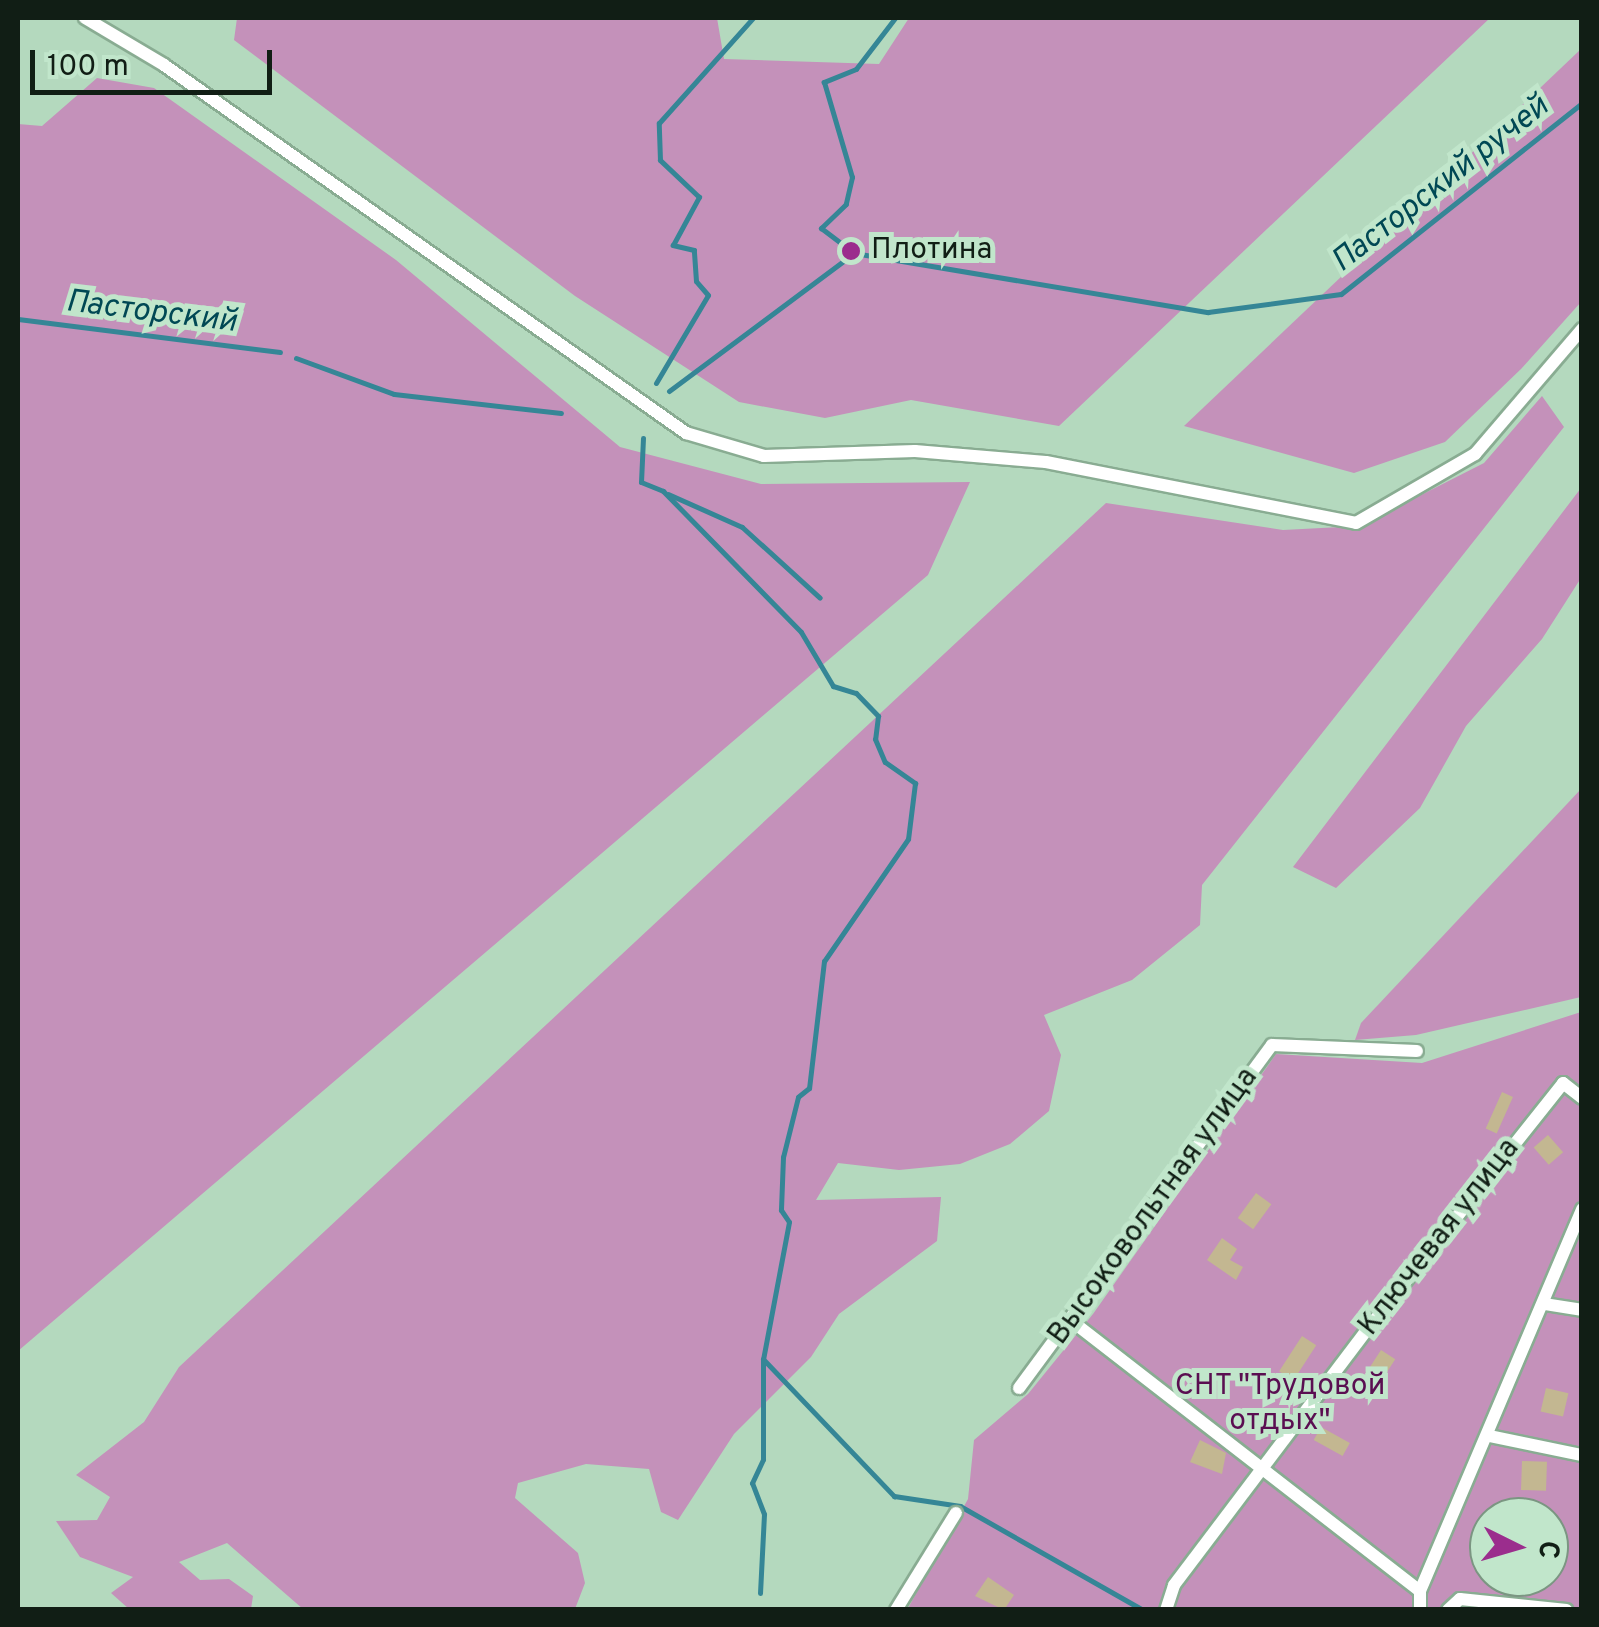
<!DOCTYPE html>
<html>
<head>
<meta charset="utf-8">
<style>
  body { margin:0 }
  #map { position:relative; width:1599px; height:1627px; overflow:hidden; background:#b4d9be; font-family:Overpass,sans-serif }
  div>[style] { position:absolute }
  [style*='--x'] { left:calc(var(--x)*1px); top:calc(var(--y)*1px); width:calc(var(--w)*1px); rotate:calc(var(--a)*1deg) }
  .green>* { inset:0; background:#c491ba }
  .stream>* { height:5px; margin:-2.5px; padding:0 2.5px; transform-origin:2.5px; border-radius:2.5px; background:#358696 }
  .building>* { inset:0; background:#c3b791; transform-origin:0 0 }
  .roads { filter:drop-shadow(2px 0 #89ac92) drop-shadow(-2px 0 #89ac92) drop-shadow(0 2px #89ac92) drop-shadow(0 -2px #89ac92) }
  .street>* { height:12px; margin:-6px; padding:0 6px; transform-origin:6px; border-radius:6px; background:#fff }
  .dots>* { width:28px; height:28px; translate:-50% -50%; box-sizing:border-box; border:5px solid #c1e6cb; border-radius:50% }
  span { translate:-50% -50%; white-space:nowrap; text-align:center; line-height:1.15; -webkit-text-stroke:10px #c1e6cb; paint-order:stroke }
  .poi-label { font-size:30px; color:#111e15 }
  .left { translate:0 -50%; text-align:left }
  .street-label { font-size:30px; color:#111e15 }
  .park-label { font-size:30px; color:#5a0e51 }
  .water-label { font-size:32px; color:#004854; font-style:italic }
  .frame { position:absolute; inset:0; border:20px solid #111e15; pointer-events:none }
  .north { position:absolute; left:1469px; top:1497px; width:100px; height:100px; box-sizing:border-box; background:#c1e6cb; border:2px solid #7b9682; border-radius:50%; rotate:95deg; font-size:28px; font-weight:700; line-height:40px; text-align:center; color:#111e15 }
  .north::after { content:''; display:block; margin:auto; width:35px; height:45px; background:#9b2d8d; clip-path:polygon(50% 0,100% 100%,50% 72%,0 100%) }
  .scale { position:absolute; left:30px; top:50px; width:242px; height:45px; box-sizing:border-box; border:5px solid #111e15; border-top:0; padding-left:12px; font-size:30px; line-height:35px; white-space:nowrap; color:#111e15; -webkit-text-stroke:8px #c1e6cb; paint-order:stroke }
</style>
</head>
<body>
<div id="map">
  <div class="green">
    <div style="clip-path:polygon(237px 18px,717px 18px,724px 59px,879px 64px,909px 18px,1490px 18px,1059px 426px,911px 400px,825px 418px,739px 402px,575px 296px,234px 40px)"></div>
    <div style="clip-path:polygon(1581px 49px,1581px 302px,1521px 369px,1445px 442px,1354px 473px,1184px 426px)"></div>
    <div style="clip-path:polygon(97px 78px,154px 88px,396px 260px,620px 447px,761px 484px,970px 482px,928px 575px,18px 1351px,18px 124px,42px 126px)"></div>
    <div style="clip-path:polygon(1542px 396px,1564px 427px,1202px 885px,1200px 925px,1132px 980px,1044px 1015px,1061px 1055px,1049px 1111px,1010px 1144px,960px 1164px,899px 1170px,838px 1163px,816px 1200px,941px 1197px,937px 1241px,839px 1314px,811px 1357px,734px 1434px,678px 1520px,661px 1512px,649px 1469px,586px 1464px,518px 1483px,515px 1498px,578px 1553px,585px 1583px,575px 1609px,303px 1609px,227px 1543px,179px 1562px,200px 1580px,229px 1579px,253px 1596px,251px 1609px,129px 1609px,111px 1593px,133px 1577px,80px 1557px,56px 1521px,97px 1520px,110px 1497px,76px 1475px,144px 1422px,179px 1367px,1106px 503px,1283px 530px,1360px 526px,1484px 463px)"></div>
    <div style="clip-path:polygon(1581px 488px,1581px 578px,1542px 639px,1466px 726px,1420px 808px,1336px 888px,1293px 867px)"></div>
    <div style="clip-path:polygon(1581px 789px,1581px 997px,1416px 1035px,1355px 1040px,1361px 1023px)"></div>
    <div style="clip-path:polygon(evenodd,1581px 1012px,1581px 1609px,907px 1610px,968px 1499px,974px 1440px,1028px 1394px,1093px 1314px,1276px 1054px,1422px 1063px,1581px 1012px,1489px 1517px,1549px 1517px,1549px 1577px,1489px 1577px,1489px 1517px)"></div>
  </div>
  <div class="stream">
    <div style="--x:895;--y:18;--w:64;--a:127.4"></div>
    <div style="--x:856;--y:69;--w:35;--a:158"></div>
    <div style="--x:824;--y:82;--w:99;--a:73.6"></div>
    <div style="--x:852;--y:177;--w:28;--a:103"></div>
    <div style="--x:846;--y:204;--w:35;--a:136"></div>
    <div style="--x:821;--y:228;--w:41;--a:37.1"></div>
    <div style="--x:854;--y:253;--w:359;--a:9.5"></div>
    <div style="--x:1208;--y:312;--w:134;--a:-7.7"></div>
    <div style="--x:1341;--y:294;--w:308;--a:-38.4"></div>
    <div style="--x:18;--y:319;--w:264;--a:7.2"></div>
    <div style="--x:296;--y:358;--w:104;--a:20.2"></div>
    <div style="--x:394;--y:394;--w:168;--a:6.5"></div>
    <div style="--x:656;--y:383;--w:102;--a:-59.4"></div>
    <div style="--x:708;--y:295;--w:18;--a:-131"></div>
    <div style="--x:696;--y:281;--w:31;--a:-94"></div>
    <div style="--x:694;--y:250;--w:22;--a:-167"></div>
    <div style="--x:673;--y:245;--w:55;--a:-61.6"></div>
    <div style="--x:699;--y:197;--w:54;--a:-136.5"></div>
    <div style="--x:660;--y:160;--w:37;--a:-92"></div>
    <div style="--x:659;--y:123;--w:141;--a:-48.2"></div>
    <div style="--x:669;--y:391;--w:231;--a:-36.7"></div>
    <div style="--x:643;--y:438;--w:44;--a:92.6"></div>
    <div style="--x:641;--y:482;--w:24;--a:22"></div>
    <div style="--x:663;--y:491;--w:197;--a:45.6"></div>
    <div style="--x:801;--y:632;--w:63;--a:59.3"></div>
    <div style="--x:833;--y:686;--w:24;--a:17"></div>
    <div style="--x:856;--y:693;--w:32;--a:46"></div>
    <div style="--x:878;--y:716;--w:23;--a:97"></div>
    <div style="--x:875;--y:739;--w:25;--a:67"></div>
    <div style="--x:885;--y:762;--w:37;--a:35"></div>
    <div style="--x:915;--y:783;--w:56;--a:97.1"></div>
    <div style="--x:908;--y:839;--w:148;--a:124.5"></div>
    <div style="--x:824;--y:961;--w:128;--a:96.7"></div>
    <div style="--x:809;--y:1088;--w:14;--a:141"></div>
    <div style="--x:798;--y:1097;--w:62;--a:104"></div>
    <div style="--x:783;--y:1157;--w:53;--a:92.2"></div>
    <div style="--x:781;--y:1210;--w:14;--a:56"></div>
    <div style="--x:789;--y:1222;--w:139;--a:100.7"></div>
    <div style="--x:763;--y:1359;--w:190;--a:46.3"></div>
    <div style="--x:894;--y:1496;--w:67;--a:8.6"></div>
    <div style="--x:960;--y:1506;--w:210;--a:29.6"></div>
    <div style="--x:668;--y:494;--w:81;--a:24"></div>
    <div style="--x:742;--y:527;--w:105;--a:42.3"></div>
    <div style="--x:760;--y:1593;--w:79;--a:-87.1"></div>
    <div style="--x:764;--y:1514;--w:33;--a:-111"></div>
    <div style="--x:752;--y:1483;--w:26;--a:-65"></div>
    <div style="--x:763;--y:1459;--w:100;--a:-90"></div>
  </div>
  <div class="building">
    <div style="left:1502px;top:1092px;width:12px;height:40px;rotate:24deg"></div>
    <div style="left:1548px;top:1135px;width:23px;height:19px;rotate:49deg"></div>
    <div style="left:1256px;top:1193px;width:19px;height:31px;rotate:36deg"></div>
    <div style="clip-path:polygon(1222px 1238px,1237px 1249px,1230px 1260px,1243px 1267px,1236px 1280px,1207px 1260px)"></div>
    <div style="left:1302px;top:1336px;width:17px;height:42px;rotate:33deg"></div>
    <div style="left:1381px;top:1350px;width:17px;height:34px;rotate:33deg"></div>
    <div style="left:1546px;top:1388px;width:23px;height:24px;rotate:13deg"></div>
    <div style="left:1321px;top:1427px;width:33px;height:15px;rotate:29deg"></div>
    <div style="clip-path:polygon(1200px 1440px,1226px 1453px,1222px 1474px,1190px 1462px)"></div>
    <div style="left:1522px;top:1461px;width:25px;height:29px;rotate:2deg"></div>
    <div style="clip-path:polygon(988px 1577px,1014px 1595px,1004px 1610px,975px 1596px)"></div>
  </div>
  <div class="roads">
    <div class="street">
      <div style="--x:85;--y:18;--w:92;--a:30.7"></div>
      <div style="--x:164;--y:65;--w:639;--a:35.18"></div>
      <div style="--x:686;--y:433;--w:81;--a:16.4"></div>
      <div style="--x:764;--y:456;--w:151;--a:-1.9"></div>
      <div style="--x:915;--y:451;--w:131;--a:4.8"></div>
      <div style="--x:1046;--y:462;--w:316;--a:11.1"></div>
      <div style="--x:1356;--y:523;--w:138;--a:-30.1"></div>
      <div style="--x:1475;--y:454;--w:165;--a:-49.4"></div>
      <div style="--x:1545;--y:1304;--w:37;--a:9"></div>
      <div style="--x:1073;--y:1322;--w:439;--a:37.8"></div>
      <div style="--x:1019;--y:1388;--w:426;--a:-53.6"></div>
      <div style="--x:1272;--y:1045;--w:145;--a:2.4"></div>
      <div style="--x:1490;--y:1436;--w:94;--a:11.7"></div>
      <div style="--x:896;--y:1610;--w:114;--a:-58.3"></div>
      <div style="--x:1166;--y:1610;--w:26;--a:-72"></div>
      <div style="--x:1174;--y:1585;--w:331;--a:-52.9"></div>
      <div style="--x:1374;--y:1321;--w:304;--a:-51.5"></div>
      <div style="--x:1563;--y:1083;--w:24;--a:38"></div>
      <div style="--x:1420;--y:1610;--w:19;--a:-90"></div>
      <div style="--x:1420;--y:1591;--w:415;--a:-67"></div>
      <div style="--x:1448;--y:1610;--w:16;--a:-43"></div>
      <div style="--x:1460;--y:1599;--w:107;--a:5.9"></div>
    </div>
  </div>
  <div class="dots">
    <div style="left:851px;top:251px;background:#9b2d8d"></div>
  </div>
  <div class="poi-label">
    <span class="left" style="left:871px;top:251px">Плотина</span>
  </div>
  <div class="street-label">
    <span style="left:1154px;top:1207px;rotate:-54deg">Высоковольтная улица</span>
    <span style="left:1440px;top:1238px;rotate:-52deg">Ключевая улица</span>
  </div>
  <div class="park-label">
    <span style="left:1280px;top:1404px">СНТ "Трудовой<br>отдых"</span>
  </div>
  <div class="water-label">
    <span style="left:1441px;top:185px;rotate:-38deg">Пасторский ручей</span>
    <span style="left:151px;top:313px;rotate:7deg">Пасторский</span>
  </div>
  <div class="frame"></div>
  <div class="north">С</div>
  <div class="scale">100 m</div>
</div>
</body>
</html>
